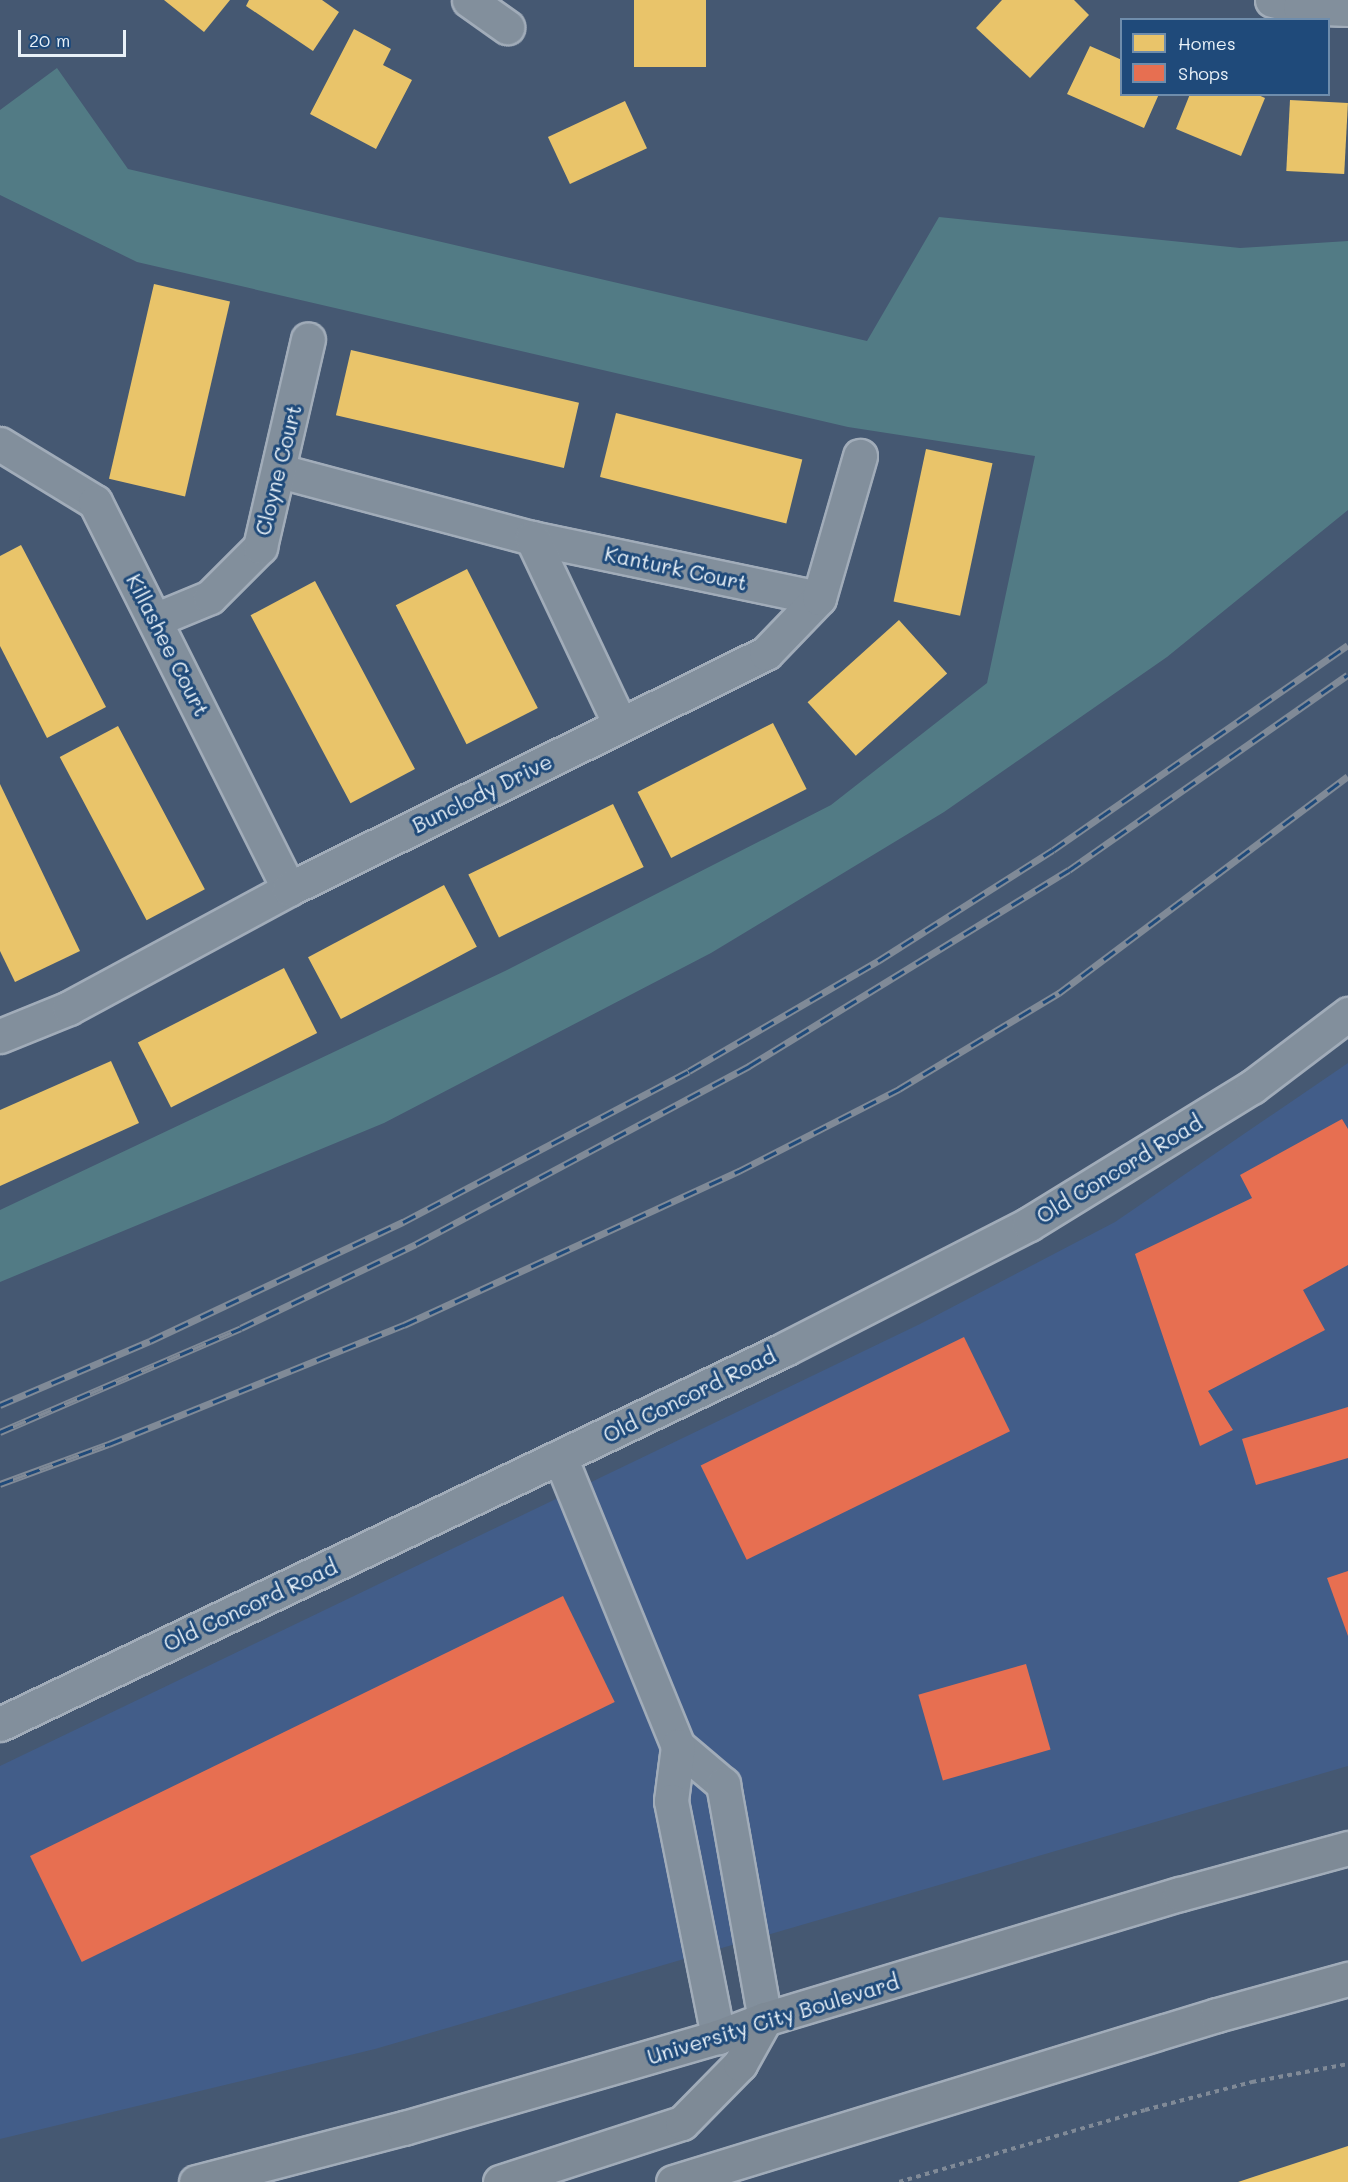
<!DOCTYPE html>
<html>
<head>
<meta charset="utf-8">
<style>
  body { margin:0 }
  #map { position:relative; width:1348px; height:2182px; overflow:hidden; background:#455872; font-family:Mali,sans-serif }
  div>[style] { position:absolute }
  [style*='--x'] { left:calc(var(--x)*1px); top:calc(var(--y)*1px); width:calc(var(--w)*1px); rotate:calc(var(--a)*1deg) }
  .built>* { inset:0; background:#425d89 }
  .green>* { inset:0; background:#527b85 }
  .homes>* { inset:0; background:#e9c46a; transform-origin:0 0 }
  .shops>* { inset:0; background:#e76f51; transform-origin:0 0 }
  .path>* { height:4px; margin-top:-2px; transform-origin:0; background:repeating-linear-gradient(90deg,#808a97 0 4.5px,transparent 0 9px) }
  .roads { filter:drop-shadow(2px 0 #a1acb9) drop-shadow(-2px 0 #a1acb9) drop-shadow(0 2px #a1acb9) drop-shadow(0 -2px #a1acb9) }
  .minor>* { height:33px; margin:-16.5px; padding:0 16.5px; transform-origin:16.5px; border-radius:16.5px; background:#828f9c }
  .major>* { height:33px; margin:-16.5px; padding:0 16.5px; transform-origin:16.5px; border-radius:16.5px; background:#7e8a96 }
  .rail>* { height:7px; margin-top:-3.5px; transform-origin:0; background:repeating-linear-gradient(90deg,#1f4a7a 0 14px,#808a97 0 28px); box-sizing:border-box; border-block:2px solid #808a97 }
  span { translate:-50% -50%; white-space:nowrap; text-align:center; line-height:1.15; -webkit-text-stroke:6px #1f4a7a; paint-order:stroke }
  .street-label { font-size:21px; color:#e8f1f8 }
  .legend { position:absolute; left:1120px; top:18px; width:210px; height:78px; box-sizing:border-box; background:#1f4a7a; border:2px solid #6f8dac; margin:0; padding:8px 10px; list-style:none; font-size:18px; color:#e8f1f8 }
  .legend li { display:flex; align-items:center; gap:12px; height:30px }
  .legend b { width:30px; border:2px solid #6f8dac }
  .scale { position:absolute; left:18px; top:30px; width:108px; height:27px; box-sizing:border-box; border:3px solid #e8f1f8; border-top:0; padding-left:8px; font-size:18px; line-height:21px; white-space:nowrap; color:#e8f1f8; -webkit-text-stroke:4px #1f4a7a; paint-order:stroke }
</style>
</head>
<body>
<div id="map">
  <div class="built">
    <div style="clip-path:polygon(1348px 1063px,1348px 1766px,375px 2049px,0 2139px,0 1766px,920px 1324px,1115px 1222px)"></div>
  </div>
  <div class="green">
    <div style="clip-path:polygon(57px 68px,128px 169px,867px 341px,939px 217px,1240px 248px,1348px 241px,1348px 510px,1167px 657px,944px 812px,711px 953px,384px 1123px,0 1282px,0 1210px,505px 971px,831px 805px,987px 683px,1035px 456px,848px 427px,137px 262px,0 195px,0 110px)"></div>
  </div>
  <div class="homes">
    <div style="clip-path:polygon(164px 0,230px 0,204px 32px)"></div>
    <div style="clip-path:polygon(249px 0,322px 0,339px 12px,313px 51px,246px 6px)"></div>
    <div style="left:634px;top:0;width:72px;height:67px"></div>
    <div style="clip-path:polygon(1002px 0,1074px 0,1089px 15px,1030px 78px,976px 28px)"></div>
    <div style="clip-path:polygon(354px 29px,391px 49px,383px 65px,412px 80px,376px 149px,310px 114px)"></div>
    <div style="clip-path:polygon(1090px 46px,1122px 60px,1122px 94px,1159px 94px,1144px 128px,1067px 94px)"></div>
    <div style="clip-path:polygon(1190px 94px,1256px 94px,1265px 98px,1241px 156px,1176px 129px)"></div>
    <div style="left:1290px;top:100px;width:58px;height:71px;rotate:3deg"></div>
    <div style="left:625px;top:101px;width:52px;height:85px;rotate:65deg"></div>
    <div style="left:154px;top:284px;width:78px;height:200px;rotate:13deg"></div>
    <div style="left:351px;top:350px;width:234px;height:67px;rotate:13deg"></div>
    <div style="left:616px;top:413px;width:192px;height:66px;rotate:14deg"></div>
    <div style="left:926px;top:449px;width:68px;height:156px;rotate:12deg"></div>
    <div style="clip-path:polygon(21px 545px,106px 707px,47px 738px,0 646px,0 556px)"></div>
    <div style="left:467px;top:569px;width:156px;height:80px;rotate:63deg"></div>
    <div style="left:315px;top:581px;width:213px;height:73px;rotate:62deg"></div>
    <div style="left:899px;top:620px;width:72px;height:123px;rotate:48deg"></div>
    <div style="left:773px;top:723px;width:74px;height:152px;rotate:63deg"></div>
    <div style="left:118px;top:726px;width:185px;height:66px;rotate:62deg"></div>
    <div style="clip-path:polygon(0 784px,80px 951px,15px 982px,0 951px)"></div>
    <div style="left:613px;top:804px;width:70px;height:161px;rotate:64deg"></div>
    <div style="left:444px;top:885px;width:70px;height:154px;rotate:62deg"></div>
    <div style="left:284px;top:968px;width:73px;height:164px;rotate:63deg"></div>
    <div style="clip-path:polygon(111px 1061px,139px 1123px,0 1186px,0 1110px)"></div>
    <div style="clip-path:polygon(1348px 2146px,1348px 2182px,1238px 2182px)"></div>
  </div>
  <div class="shops">
    <div style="clip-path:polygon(1342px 1119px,1348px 1129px,1348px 1265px,1303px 1290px,1325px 1330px,1208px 1391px,1233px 1430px,1200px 1446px,1135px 1254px,1252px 1198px,1240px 1175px)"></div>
    <div style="left:964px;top:1337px;width:105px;height:293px;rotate:64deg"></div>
    <div style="clip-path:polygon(1348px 1407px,1348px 1458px,1256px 1485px,1242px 1439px)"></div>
    <div style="clip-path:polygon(1348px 1571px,1348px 1636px,1327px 1578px)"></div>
    <div style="left:563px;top:1596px;width:118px;height:593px;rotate:64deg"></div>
    <div style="left:1026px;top:1664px;width:89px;height:112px;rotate:74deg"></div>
  </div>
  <div class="path">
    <div style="--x:899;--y:2182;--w:256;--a:-16.3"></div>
    <div style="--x:1145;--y:2110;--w:111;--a:-14.7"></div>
    <div style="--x:1252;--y:2082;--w:98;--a:-10.6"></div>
  </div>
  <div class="roads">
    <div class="minor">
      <div style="--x:469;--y:0;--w:47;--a:35.4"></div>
      <div style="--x:1272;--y:0;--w:29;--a:14"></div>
      <div style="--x:1300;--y:7;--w:48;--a:2.4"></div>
      <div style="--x:0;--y:444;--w:111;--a:31.4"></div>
      <div style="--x:95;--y:502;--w:433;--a:63.4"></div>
      <div style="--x:280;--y:471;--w:261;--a:14.9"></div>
      <div style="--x:532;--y:538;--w:293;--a:11.8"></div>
      <div style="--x:532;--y:538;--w:206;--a:64.7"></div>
      <div style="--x:157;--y:619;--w:57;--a:-22.5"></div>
      <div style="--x:210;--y:597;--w:71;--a:-45"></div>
      <div style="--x:260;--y:547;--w:213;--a:-77"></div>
      <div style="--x:0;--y:1036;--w:74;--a:-22.1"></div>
      <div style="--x:69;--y:1008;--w:250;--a:-28.4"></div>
      <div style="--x:289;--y:889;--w:532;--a:-26.32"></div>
      <div style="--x:766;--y:653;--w:76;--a:-46.1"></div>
      <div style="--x:819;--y:598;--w:148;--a:-73.9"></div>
      <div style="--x:560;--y:1457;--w:312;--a:67.8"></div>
      <div style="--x:678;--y:1746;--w:59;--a:40.2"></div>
      <div style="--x:723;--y:1784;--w:239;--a:79.9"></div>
      <div style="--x:0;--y:1724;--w:870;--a:-25.53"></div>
      <div style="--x:785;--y:1349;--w:274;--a:-27.1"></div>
      <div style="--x:1029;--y:1224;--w:262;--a:-31.6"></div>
      <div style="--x:1252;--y:1087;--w:121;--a:-37.2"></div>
      <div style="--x:678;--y:1746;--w:55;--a:97.3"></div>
      <div style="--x:671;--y:1801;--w:241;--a:78.7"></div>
    </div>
    <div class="major">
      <div style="--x:196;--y:2182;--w:215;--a:-14.6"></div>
      <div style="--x:404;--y:2128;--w:327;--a:-16.2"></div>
      <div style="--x:718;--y:2037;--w:50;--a:-21"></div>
      <div style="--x:765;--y:2019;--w:433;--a:-16.8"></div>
      <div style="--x:1180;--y:1894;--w:174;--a:-15.3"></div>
      <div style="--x:500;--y:2182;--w:191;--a:-18"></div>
      <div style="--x:682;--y:2123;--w:83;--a:-45.5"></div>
      <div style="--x:740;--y:2064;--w:51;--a:-60.9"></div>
      <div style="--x:673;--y:2182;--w:569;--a:-17.07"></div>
      <div style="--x:1217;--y:2015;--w:136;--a:-15.4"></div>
    </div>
  </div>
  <div class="rail">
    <div style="--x:0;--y:1405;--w:163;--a:-23.1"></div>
    <div style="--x:150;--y:1341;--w:280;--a:-25.2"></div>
    <div style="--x:403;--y:1222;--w:323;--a:-27.8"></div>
    <div style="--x:689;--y:1071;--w:219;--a:-30.2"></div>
    <div style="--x:878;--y:961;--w:207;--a:-32.4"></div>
    <div style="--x:1053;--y:850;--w:359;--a:-34.8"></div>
    <div style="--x:0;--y:1432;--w:262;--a:-23.3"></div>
    <div style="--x:241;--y:1328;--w:194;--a:-25.6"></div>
    <div style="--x:416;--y:1244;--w:378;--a:-28.1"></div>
    <div style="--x:749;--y:1066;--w:375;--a:-31.5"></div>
    <div style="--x:1069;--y:870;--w:340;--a:-35"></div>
    <div style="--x:0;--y:1484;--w:116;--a:-20.2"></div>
    <div style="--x:109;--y:1444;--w:318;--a:-22"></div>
    <div style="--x:404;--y:1325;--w:369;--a:-24.7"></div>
    <div style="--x:739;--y:1171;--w:180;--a:-27.1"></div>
    <div style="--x:899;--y:1089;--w:187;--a:-31"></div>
    <div style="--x:1059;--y:993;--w:361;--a:-36.9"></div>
  </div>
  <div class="street-label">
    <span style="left:278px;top:470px;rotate:-76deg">Cloyne Court</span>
    <span style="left:676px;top:568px;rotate:12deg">Kanturk Court</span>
    <span style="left:168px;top:645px;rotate:63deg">Killashee Court</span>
    <span style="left:482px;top:793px;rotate:-26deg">Bunclody Drive</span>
    <span style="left:1119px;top:1169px;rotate:-31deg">Old Concord Road</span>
    <span style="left:689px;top:1395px;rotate:-26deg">Old Concord Road</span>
    <span style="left:250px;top:1605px;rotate:-25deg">Old Concord Road</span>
    <span style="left:773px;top:2019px;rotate:-17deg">University City Boulevard</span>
  </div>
  <ul class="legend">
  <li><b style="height:16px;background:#e9c46a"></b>Homes</li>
  <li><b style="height:16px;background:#e76f51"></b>Shops</li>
  </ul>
  <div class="scale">20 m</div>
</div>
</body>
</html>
